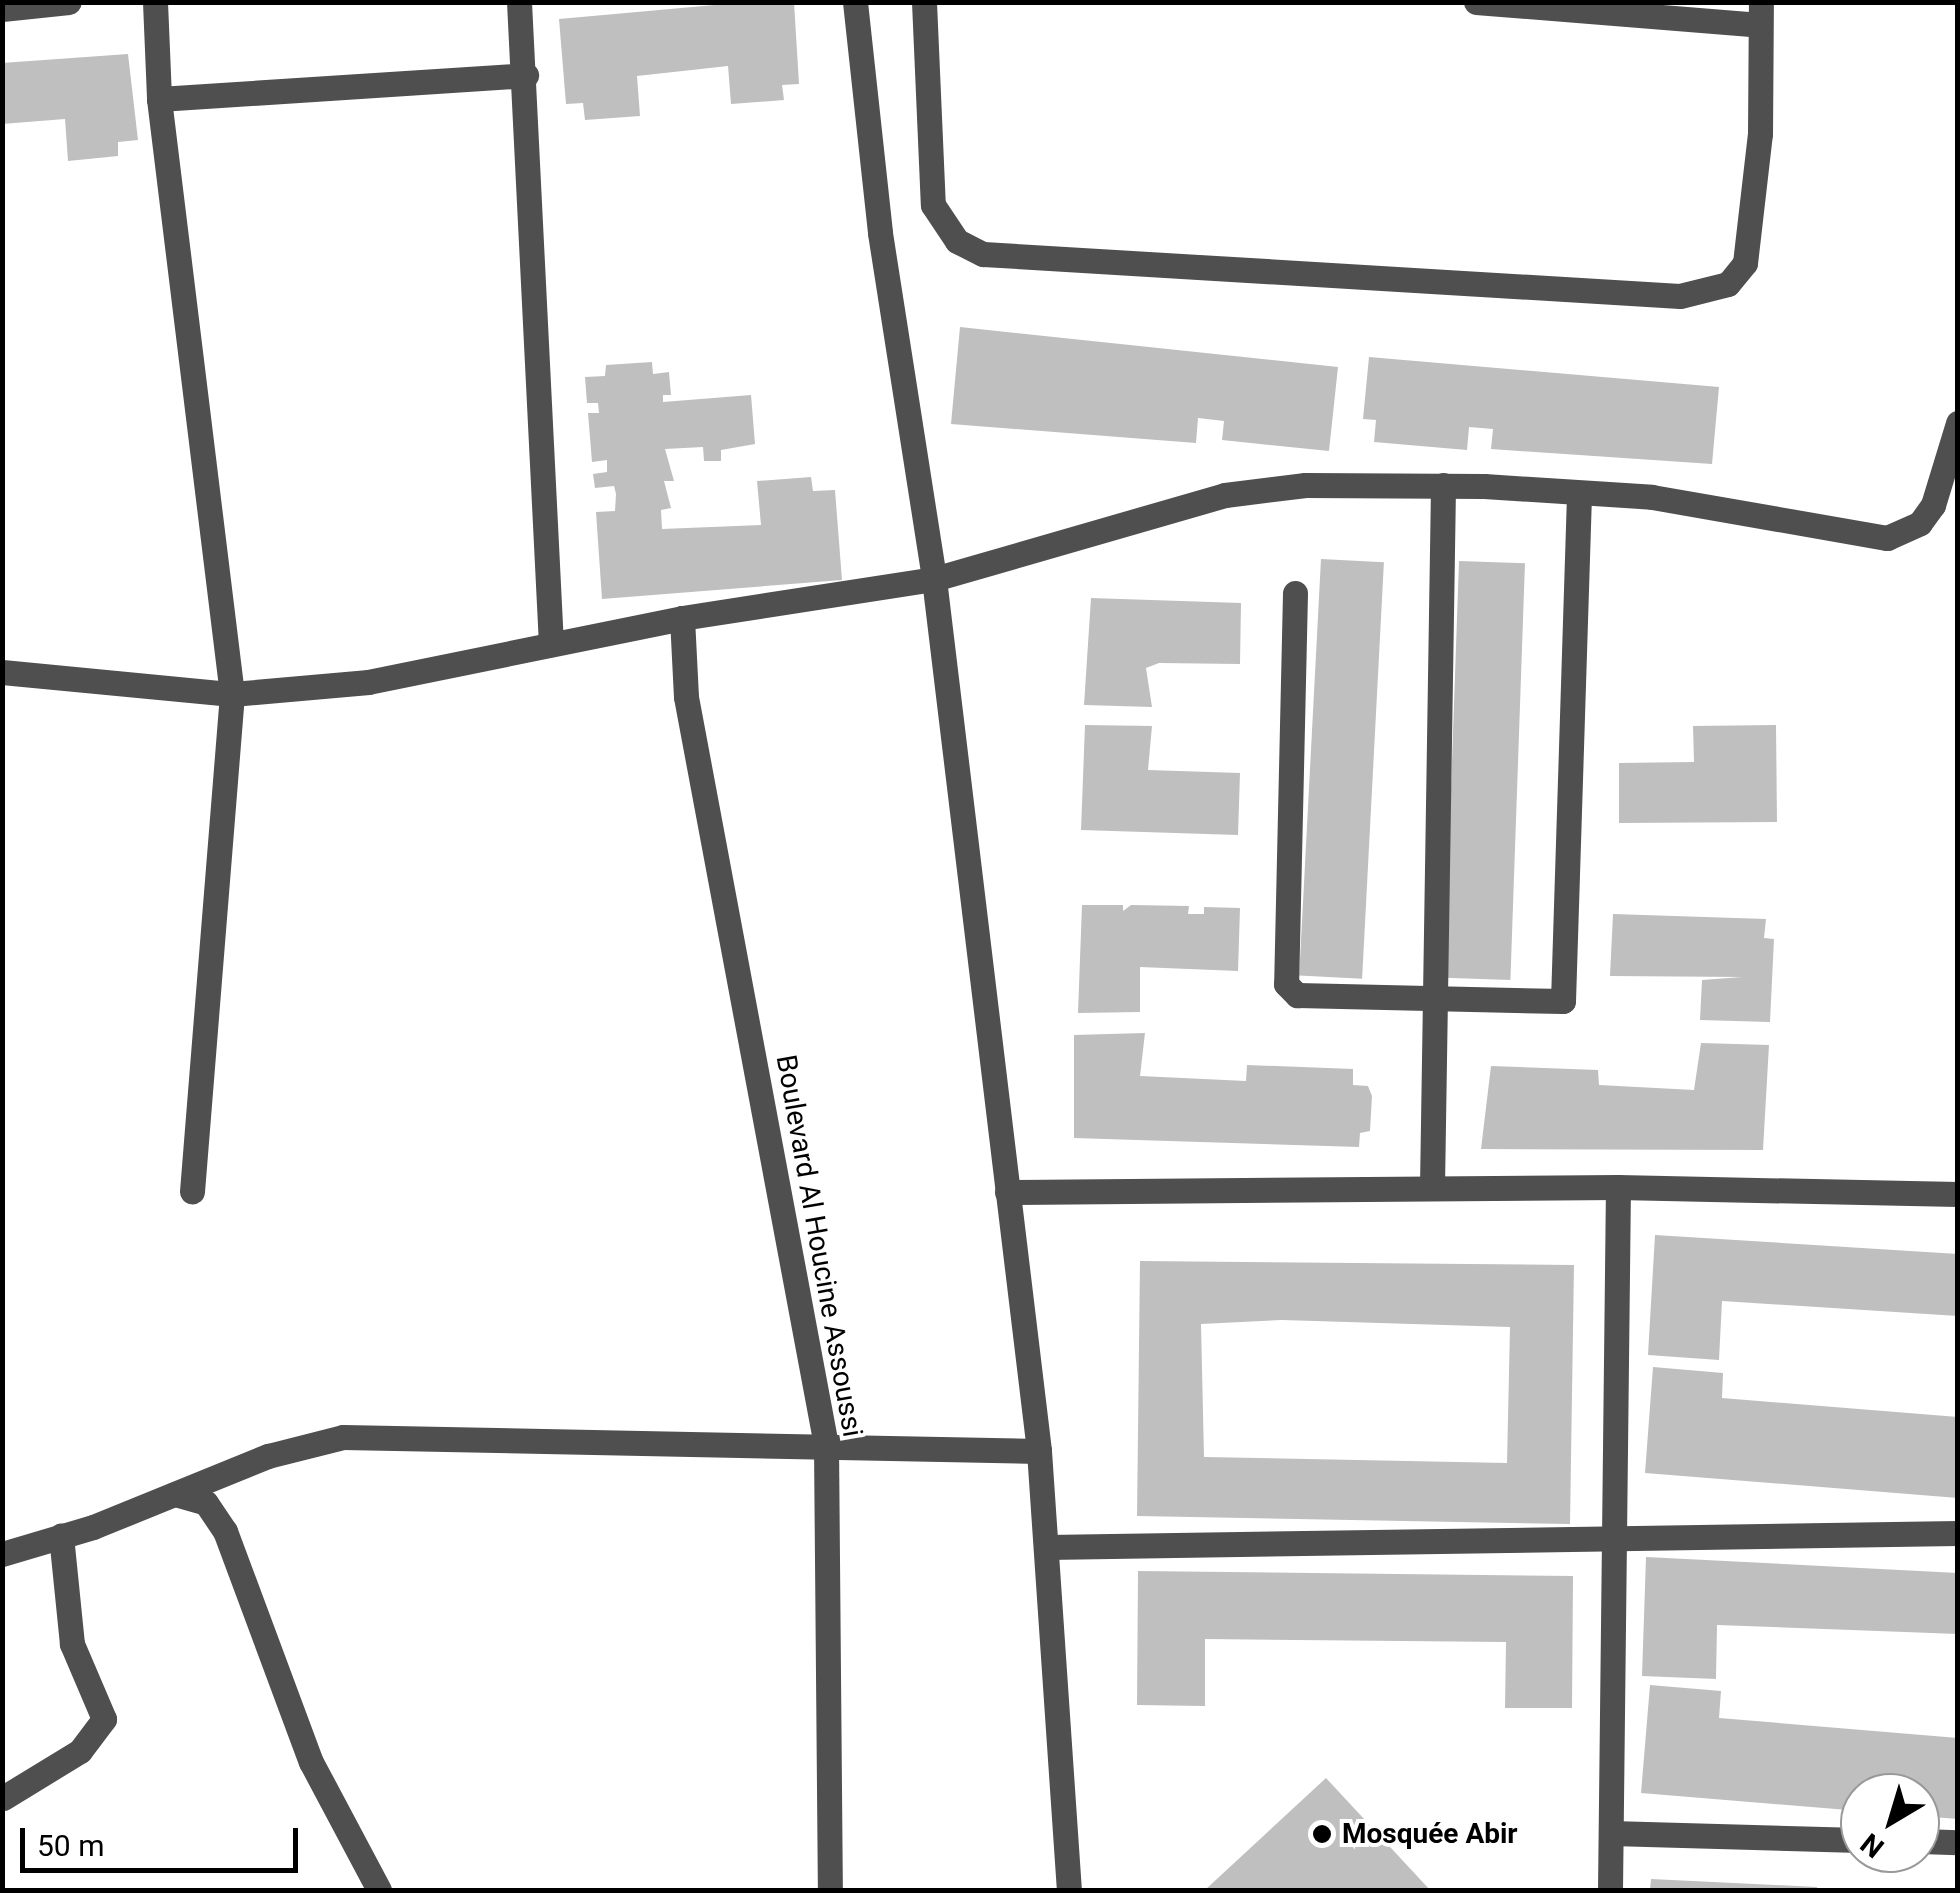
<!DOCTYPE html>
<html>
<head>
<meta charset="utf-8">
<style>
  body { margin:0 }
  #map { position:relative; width:1960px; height:1893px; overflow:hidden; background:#fff; font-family:Roboto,sans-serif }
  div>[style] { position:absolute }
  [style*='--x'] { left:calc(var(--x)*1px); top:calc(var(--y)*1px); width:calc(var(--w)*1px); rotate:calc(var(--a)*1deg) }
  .building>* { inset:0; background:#bfbfbf; transform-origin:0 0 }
  .minor>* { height:25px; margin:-12.5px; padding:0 12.5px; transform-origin:12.5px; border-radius:12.5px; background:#4f4f4f }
  .dots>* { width:28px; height:28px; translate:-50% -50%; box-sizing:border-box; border:5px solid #fff; border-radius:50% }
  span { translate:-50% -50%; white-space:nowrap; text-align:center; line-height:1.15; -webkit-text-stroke:8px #fff; paint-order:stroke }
  .street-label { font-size:28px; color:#000 }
  .poi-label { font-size:28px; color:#000; font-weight:700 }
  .left { translate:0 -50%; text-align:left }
  .frame { position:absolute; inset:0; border:5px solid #000; pointer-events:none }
  .north { position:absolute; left:1840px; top:1773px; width:100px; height:100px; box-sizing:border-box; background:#fff; border:2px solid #999; border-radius:50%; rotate:218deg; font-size:28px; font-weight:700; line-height:40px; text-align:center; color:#000 }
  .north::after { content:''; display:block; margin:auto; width:35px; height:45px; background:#000; clip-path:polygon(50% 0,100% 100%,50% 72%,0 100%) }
  .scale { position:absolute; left:20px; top:1828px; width:278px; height:45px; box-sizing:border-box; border:5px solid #000; border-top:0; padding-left:12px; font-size:30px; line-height:35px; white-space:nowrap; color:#000; -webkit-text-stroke:8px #fff; paint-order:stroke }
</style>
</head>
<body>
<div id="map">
  <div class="building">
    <div style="clip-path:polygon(748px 2px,794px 2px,799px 84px,782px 85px,784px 100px,731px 104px,728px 66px,637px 76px,640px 116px,585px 120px,583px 103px,566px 104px,559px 19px)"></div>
    <div style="clip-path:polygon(128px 54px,138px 140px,118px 142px,118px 156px,68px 161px,65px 119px,2px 124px,2px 63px)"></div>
    <div style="clip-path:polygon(960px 327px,1338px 367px,1329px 451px,1222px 440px,1224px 421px,1198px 418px,1196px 443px,951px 424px)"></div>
    <div style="clip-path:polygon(1369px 357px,1719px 387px,1712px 464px,1491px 449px,1493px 429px,1469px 427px,1467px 450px,1374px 442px,1376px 420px,1363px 419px)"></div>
    <div style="clip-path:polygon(652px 362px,653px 374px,669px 372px,671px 395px,663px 395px,663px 402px,751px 395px,755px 444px,721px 450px,721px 461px,704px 461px,703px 447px,665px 449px,674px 481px,664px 481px,671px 508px,661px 510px,662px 529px,761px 525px,757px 481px,811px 477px,813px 491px,835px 490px,842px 580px,602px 599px,596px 512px,615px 511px,616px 494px,614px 486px,595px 488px,593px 474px,607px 472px,607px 460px,592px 462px,588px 413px,599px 413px,598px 403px,587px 403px,585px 377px,605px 376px,606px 365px)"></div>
    <div style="left:1321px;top:559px;width:63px;height:417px;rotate:3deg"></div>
    <div style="left:1459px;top:561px;width:66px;height:417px;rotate:2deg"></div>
    <div style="clip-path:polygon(1091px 598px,1241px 603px,1240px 664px,1159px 663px,1146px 668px,1152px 707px,1084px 705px)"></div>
    <div style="clip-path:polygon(1085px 725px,1152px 726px,1148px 770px,1240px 773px,1238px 835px,1081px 830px)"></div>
    <div style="clip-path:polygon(1776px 725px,1777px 822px,1619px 823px,1619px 763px,1694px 762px,1693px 726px)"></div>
    <div style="clip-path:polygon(1082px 905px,1123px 905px,1123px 911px,1131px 905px,1189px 906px,1188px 914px,1204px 914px,1204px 907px,1240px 908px,1238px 971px,1140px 967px,1140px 1012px,1078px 1013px)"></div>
    <div style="clip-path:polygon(1613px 914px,1766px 919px,1764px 938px,1774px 939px,1770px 1022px,1700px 1020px,1702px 980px,1742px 977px,1610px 976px)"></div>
    <div style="clip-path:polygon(1145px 1033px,1140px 1076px,1246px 1081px,1247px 1065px,1353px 1069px,1353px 1085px,1368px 1086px,1372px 1096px,1370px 1131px,1360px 1133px,1359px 1147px,1074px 1138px,1074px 1035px)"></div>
    <div style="clip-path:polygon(1701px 1043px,1769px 1045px,1763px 1150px,1481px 1149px,1491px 1066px,1598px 1070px,1599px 1085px,1694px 1090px)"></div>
    <div style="clip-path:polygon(1655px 1235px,1958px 1254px,1958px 1316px,1722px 1301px,1719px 1360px,1648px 1355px)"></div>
    <div style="clip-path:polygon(evenodd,1140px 1261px,1574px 1265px,1570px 1524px,1137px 1516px,1140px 1261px,1282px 1320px,1510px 1327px,1507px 1463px,1204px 1457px,1201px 1324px,1282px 1320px)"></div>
    <div style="clip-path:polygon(1653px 1367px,1723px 1373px,1722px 1398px,1958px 1417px,1958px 1498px,1645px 1473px)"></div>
    <div style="clip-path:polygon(1646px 1557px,1958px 1573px,1958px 1634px,1717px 1625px,1716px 1679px,1642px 1676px)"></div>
    <div style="clip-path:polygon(1138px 1571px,1573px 1576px,1572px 1708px,1505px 1708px,1506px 1642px,1205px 1639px,1205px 1706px,1137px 1705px)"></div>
    <div style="clip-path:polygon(1650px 1685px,1721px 1691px,1719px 1718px,1958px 1738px,1958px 1819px,1920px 1816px,1920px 1793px,1860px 1793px,1860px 1811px,1641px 1793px)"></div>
    <div style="clip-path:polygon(1326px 1778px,1430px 1890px,1205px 1890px)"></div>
    <div style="clip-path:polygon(1651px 1879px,1817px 1887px,1817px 1890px,1650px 1890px)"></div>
  </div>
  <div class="minor">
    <div style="--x:155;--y:2;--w:97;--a:87.6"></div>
    <div style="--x:159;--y:99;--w:599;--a:83.01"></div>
    <div style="--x:232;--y:694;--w:499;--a:94.6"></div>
    <div style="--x:519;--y:2;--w:643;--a:87.15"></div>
    <div style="--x:855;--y:2;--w:232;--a:83.8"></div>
    <div style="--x:880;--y:233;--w:350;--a:81.1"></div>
    <div style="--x:934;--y:579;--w:878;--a:83.13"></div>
    <div style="--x:1039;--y:1451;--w:440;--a:86.1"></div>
    <div style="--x:924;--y:2;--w:203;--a:87.5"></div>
    <div style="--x:933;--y:205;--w:43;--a:56.3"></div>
    <div style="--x:957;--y:241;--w:29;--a:27"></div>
    <div style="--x:983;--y:254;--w:698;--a:3.45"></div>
    <div style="--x:1680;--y:296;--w:49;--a:-14"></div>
    <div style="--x:1728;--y:284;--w:27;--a:-51"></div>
    <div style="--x:1745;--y:263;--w:130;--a:-83.4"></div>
    <div style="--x:1760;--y:134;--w:132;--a:-89.6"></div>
    <div style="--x:1476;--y:2;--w:285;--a:4.6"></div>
    <div style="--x:2;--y:9;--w:67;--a:-6"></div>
    <div style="--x:159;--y:99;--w:368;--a:-3.7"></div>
    <div style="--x:1295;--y:593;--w:391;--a:91.3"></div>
    <div style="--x:1286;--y:984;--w:16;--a:45"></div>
    <div style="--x:1297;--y:995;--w:266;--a:1.3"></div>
    <div style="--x:1563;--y:1001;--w:507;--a:-88.19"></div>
    <div style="--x:682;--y:618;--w:79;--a:87.1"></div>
    <div style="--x:686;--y:697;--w:761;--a:79.4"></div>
    <div style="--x:826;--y:1445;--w:445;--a:89.5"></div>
    <div style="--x:2;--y:672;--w:231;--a:5.5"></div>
    <div style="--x:232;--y:694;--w:137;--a:-5"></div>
    <div style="--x:368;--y:682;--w:320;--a:-11.5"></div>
    <div style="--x:682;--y:618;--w:255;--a:-8.8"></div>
    <div style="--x:934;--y:579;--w:303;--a:-16.1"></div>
    <div style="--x:1225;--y:495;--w:81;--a:-7.1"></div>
    <div style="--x:1305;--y:485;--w:179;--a:0.3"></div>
    <div style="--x:1484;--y:486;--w:168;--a:3.7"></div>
    <div style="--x:1652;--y:497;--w:239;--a:9.9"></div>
    <div style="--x:1887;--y:538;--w:36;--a:-24"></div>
    <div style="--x:1920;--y:523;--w:22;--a:-54"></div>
    <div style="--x:1933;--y:505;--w:86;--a:-73"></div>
    <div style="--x:1432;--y:1187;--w:702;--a:-89.1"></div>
    <div style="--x:1007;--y:1192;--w:611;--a:-0.47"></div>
    <div style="--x:1618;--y:1187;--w:340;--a:1.2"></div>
    <div style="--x:175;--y:1494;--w:32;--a:16"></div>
    <div style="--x:206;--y:1503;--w:34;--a:56"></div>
    <div style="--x:225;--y:1531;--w:246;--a:69.6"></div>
    <div style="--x:311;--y:1762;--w:145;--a:62"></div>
    <div style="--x:1047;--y:1547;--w:911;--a:-0.88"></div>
    <div style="--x:2;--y:1554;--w:95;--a:-16.5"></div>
    <div style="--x:93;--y:1527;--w:189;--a:-22.1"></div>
    <div style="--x:268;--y:1456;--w:77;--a:-14.2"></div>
    <div style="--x:343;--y:1437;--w:696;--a:1.15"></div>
    <div style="--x:3;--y:1798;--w:90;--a:-31.4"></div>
    <div style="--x:80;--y:1751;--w:40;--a:-53"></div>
    <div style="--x:104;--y:1719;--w:82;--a:-113.1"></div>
    <div style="--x:72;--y:1644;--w:109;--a:-95.8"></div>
    <div style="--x:1611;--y:1833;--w:249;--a:1.6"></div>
    <div style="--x:1920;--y:1841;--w:38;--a:2"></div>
    <div style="--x:1610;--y:1890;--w:703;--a:-89.35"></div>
  </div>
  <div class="dots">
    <div style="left:1322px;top:1834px;background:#000"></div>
  </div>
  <div class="street-label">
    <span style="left:819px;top:1246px;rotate:80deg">Boulevard Al Houcine Assoussi</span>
  </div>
  <div class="poi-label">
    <span class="left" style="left:1342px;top:1834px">Mosquée Abir</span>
  </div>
  <div class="frame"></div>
  <div class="north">N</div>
  <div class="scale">50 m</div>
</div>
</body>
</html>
